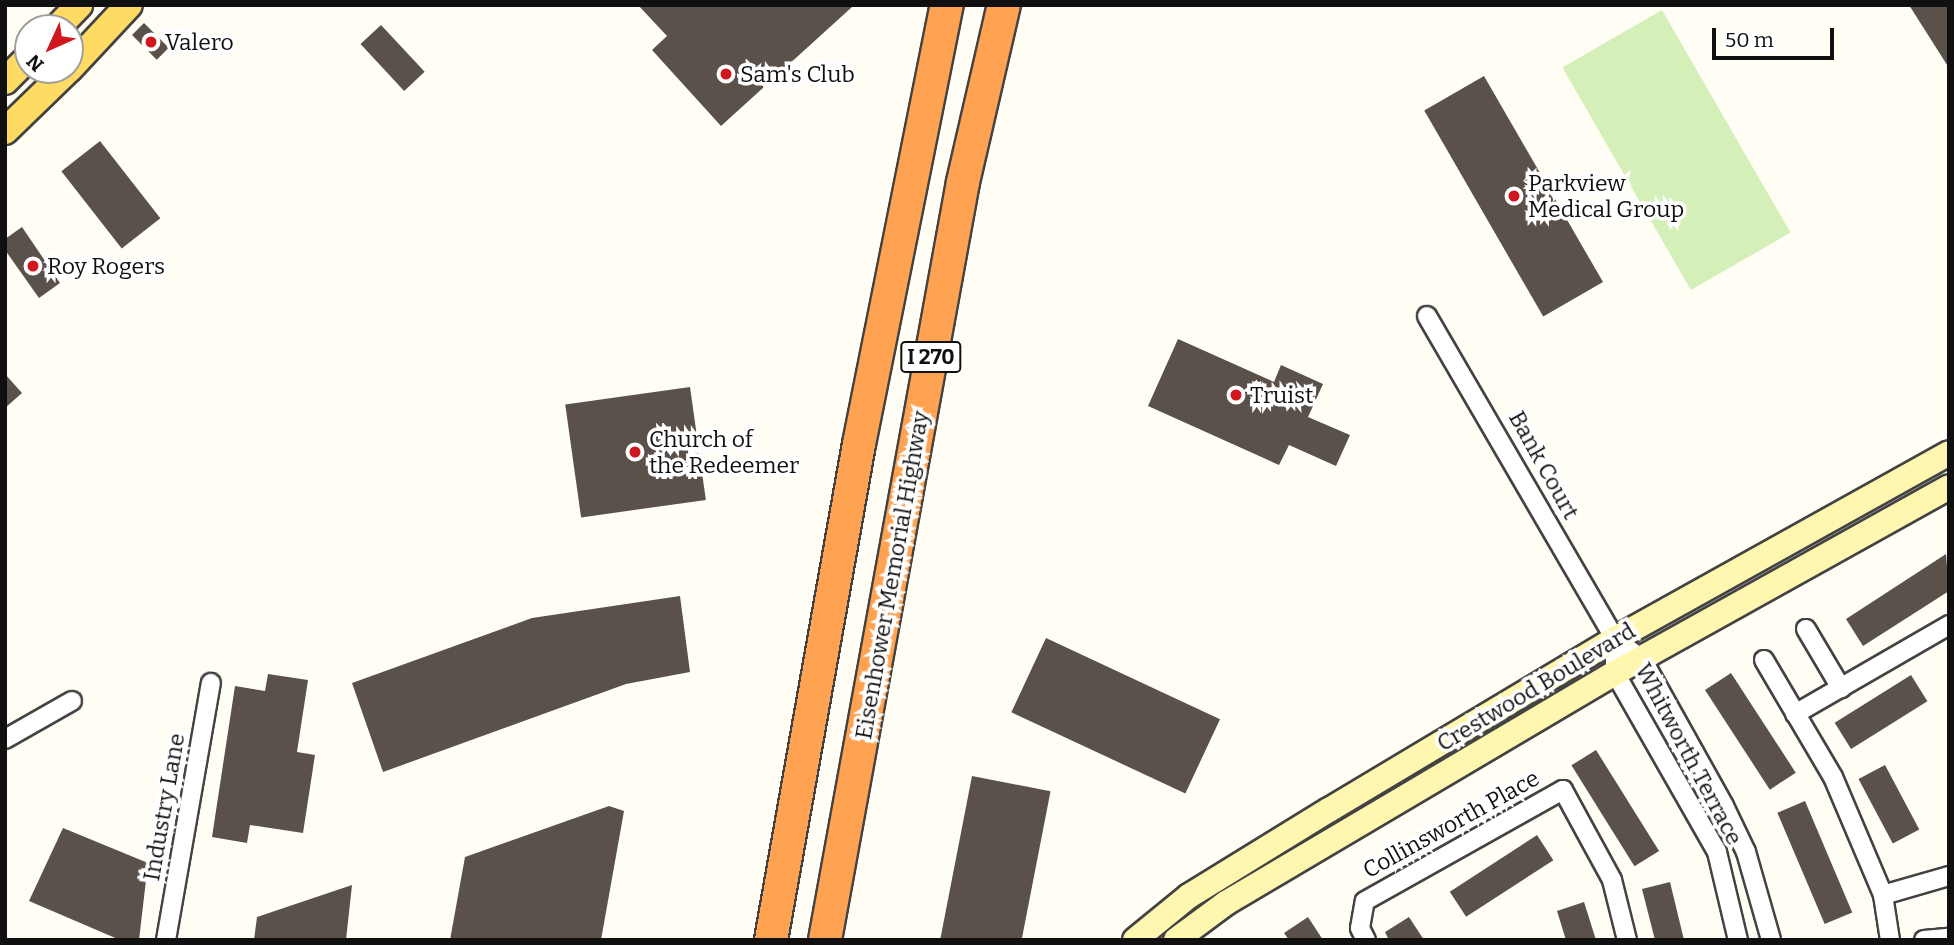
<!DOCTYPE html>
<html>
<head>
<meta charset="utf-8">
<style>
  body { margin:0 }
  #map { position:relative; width:1954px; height:945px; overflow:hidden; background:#fffdf4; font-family:Bitter,serif }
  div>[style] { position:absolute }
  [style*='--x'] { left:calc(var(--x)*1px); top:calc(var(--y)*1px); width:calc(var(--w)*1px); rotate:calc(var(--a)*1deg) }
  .green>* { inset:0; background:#d4efb8; transform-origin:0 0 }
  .building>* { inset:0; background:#5a514b; transform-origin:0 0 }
  .roads { filter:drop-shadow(2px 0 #434343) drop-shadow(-2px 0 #434343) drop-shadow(0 2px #434343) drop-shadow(0 -2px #434343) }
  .minor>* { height:18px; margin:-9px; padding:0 9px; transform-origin:9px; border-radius:9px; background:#fff }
  .secondary>* { height:24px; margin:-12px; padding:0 12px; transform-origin:12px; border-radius:12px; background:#fff7af }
  .primary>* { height:26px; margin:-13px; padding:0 13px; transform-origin:13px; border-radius:13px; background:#ffdb64 }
  .motorway>* { height:32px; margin:-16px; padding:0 16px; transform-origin:16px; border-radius:16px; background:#ffa352 }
  .dots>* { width:19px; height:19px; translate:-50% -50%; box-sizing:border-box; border:4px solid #fff; border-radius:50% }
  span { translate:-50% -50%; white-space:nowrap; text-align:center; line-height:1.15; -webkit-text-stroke:7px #fff; paint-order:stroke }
  .shield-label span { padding:2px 5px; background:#fff; border:2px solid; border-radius:5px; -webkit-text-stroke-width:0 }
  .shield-label { font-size:21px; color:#101010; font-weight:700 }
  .poi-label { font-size:23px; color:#101010 }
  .left { translate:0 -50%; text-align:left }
  .street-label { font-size:23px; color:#101010 }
  .frame { position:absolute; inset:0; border:7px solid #101010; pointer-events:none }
  .north { position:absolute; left:14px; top:14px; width:70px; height:70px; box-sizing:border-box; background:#fff; border:2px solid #9f9f9f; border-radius:50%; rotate:225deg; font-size:19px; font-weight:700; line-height:28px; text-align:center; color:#101010 }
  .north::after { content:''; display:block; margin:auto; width:24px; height:32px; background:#d1171e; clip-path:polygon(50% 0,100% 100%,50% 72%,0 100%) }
  .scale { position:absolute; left:1712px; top:28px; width:122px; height:32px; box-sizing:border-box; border:4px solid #101010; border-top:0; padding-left:9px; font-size:21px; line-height:24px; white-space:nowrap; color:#101010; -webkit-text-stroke:5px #fff; paint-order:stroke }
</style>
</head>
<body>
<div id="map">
  <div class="green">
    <div style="left:1662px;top:10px;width:257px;height:115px;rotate:60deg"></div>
  </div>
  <div class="building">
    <div style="clip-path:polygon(638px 5px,851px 5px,852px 7px,721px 126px,652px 50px,667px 36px)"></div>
    <div style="clip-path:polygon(1909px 5px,1949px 5px,1949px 68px)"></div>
    <div style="left:144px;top:23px;width:35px;height:17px;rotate:45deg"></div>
    <div style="left:381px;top:25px;width:64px;height:28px;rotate:47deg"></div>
    <div style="left:1484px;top:76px;width:238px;height:69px;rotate:60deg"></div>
    <div style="left:100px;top:141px;width:98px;height:49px;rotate:52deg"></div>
    <div style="clip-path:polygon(22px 227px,60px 283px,39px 298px,5px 250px,5px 239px)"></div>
    <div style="clip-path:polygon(1178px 339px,1274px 382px,1281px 365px,1323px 384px,1308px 417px,1350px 435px,1336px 466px,1289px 445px,1279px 465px,1148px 406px)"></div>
    <div style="clip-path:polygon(5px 374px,22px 393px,5px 408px)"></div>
    <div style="left:690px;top:387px;width:114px;height:126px;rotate:82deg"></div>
    <div style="clip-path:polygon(1946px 554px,1949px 591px,1863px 646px,1846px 619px)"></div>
    <div style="clip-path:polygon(680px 596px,690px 672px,626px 684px,383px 772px,352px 683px,532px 618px)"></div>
    <div style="left:1046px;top:638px;width:192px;height:82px;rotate:25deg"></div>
    <div style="left:1731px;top:673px;width:119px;height:31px;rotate:57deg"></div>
    <div style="clip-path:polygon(268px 674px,308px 680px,297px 752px,315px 755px,303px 833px,250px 825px,247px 843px,212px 837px,235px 686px,265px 691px)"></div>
    <div style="left:1911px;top:675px;width:31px;height:90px;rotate:58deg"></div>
    <div style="left:1596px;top:750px;width:119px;height:29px;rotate:58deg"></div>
    <div style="left:1885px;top:765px;width:73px;height:30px;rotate:62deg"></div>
    <div style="left:972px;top:776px;width:80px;height:167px;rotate:11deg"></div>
    <div style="left:1805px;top:801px;width:121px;height:30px;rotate:67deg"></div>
    <div style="clip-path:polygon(609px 806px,624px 811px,601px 940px,450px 940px,465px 857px)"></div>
    <div style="clip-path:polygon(63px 828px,148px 863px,139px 940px,120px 940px,29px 901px)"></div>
    <div style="left:1537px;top:835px;width:30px;height:104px;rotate:57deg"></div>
    <div style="clip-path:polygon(1670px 882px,1684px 940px,1655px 940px,1642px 889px)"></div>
    <div style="clip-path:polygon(352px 885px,346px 940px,254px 940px,257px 917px)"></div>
    <div style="clip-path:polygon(1584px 902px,1596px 940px,1566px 940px,1557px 911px)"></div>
    <div style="clip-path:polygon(1308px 917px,1323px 940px,1289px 940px,1284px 933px)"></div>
    <div style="clip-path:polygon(1409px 917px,1424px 940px,1389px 940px,1385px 932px)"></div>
  </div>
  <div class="roads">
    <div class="minor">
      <div style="--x:1427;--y:316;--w:374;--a:59.8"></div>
      <div style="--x:1615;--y:639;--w:34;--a:37"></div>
      <div style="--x:1642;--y:659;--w:168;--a:60.8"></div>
      <div style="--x:1724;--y:806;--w:51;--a:64.4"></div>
      <div style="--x:1746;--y:852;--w:91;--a:74.1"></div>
      <div style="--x:1806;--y:629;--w:69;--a:59.3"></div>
      <div style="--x:1615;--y:639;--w:34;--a:90"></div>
      <div style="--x:1615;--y:673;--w:206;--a:60.3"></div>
      <div style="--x:1717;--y:852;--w:90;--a:76.6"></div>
      <div style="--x:1764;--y:660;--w:136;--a:59.5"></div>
      <div style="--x:1833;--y:777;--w:128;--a:67"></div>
      <div style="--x:1883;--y:895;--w:46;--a:81.2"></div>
      <div style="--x:1795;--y:714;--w:178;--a:-30"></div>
      <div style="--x:5;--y:739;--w:77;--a:-29.6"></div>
      <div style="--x:1883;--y:895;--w:69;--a:-16.1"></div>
      <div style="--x:166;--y:940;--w:261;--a:-80.1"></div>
      <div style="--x:1366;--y:940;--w:13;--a:-117"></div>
      <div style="--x:1360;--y:928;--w:27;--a:-80"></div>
      <div style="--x:1365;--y:901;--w:227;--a:-29.3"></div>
      <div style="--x:1563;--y:790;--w:102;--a:61.4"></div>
      <div style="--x:1612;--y:880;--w:62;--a:76"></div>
      <div style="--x:1924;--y:940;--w:25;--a:-5"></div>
    </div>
    <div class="secondary">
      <div style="--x:1135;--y:940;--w:70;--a:-39.2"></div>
      <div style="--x:1189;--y:896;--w:164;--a:-31.6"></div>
      <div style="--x:1329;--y:810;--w:333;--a:-30.9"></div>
      <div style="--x:1615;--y:639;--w:382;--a:-29.1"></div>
      <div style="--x:1176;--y:940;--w:62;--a:-36.5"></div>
      <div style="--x:1226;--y:903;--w:452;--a:-30.6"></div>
      <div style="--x:1615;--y:673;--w:382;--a:-29.1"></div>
    </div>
    <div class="primary">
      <div style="--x:57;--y:28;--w:32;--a:-46"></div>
      <div style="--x:70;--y:68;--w:86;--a:-46.9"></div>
      <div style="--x:5;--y:81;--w:33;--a:-45"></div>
      <div style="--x:5;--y:131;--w:88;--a:-44.1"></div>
    </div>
    <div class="motorway">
      <div style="--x:771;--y:940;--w:504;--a:-79.94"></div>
      <div style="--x:859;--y:444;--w:448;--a:-78.7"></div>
      <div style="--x:825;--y:940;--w:770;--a:-79.68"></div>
      <div style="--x:963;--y:182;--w:182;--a:-77"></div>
    </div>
  </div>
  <div class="dots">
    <div style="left:151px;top:42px;background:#d1171e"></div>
    <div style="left:726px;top:74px;background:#d1171e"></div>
    <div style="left:1514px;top:196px;background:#d1171e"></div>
    <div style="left:33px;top:266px;background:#d1171e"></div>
    <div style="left:1236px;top:395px;background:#d1171e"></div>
    <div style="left:635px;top:452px;background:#d1171e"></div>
  </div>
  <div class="shield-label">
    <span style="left:931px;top:357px">I 270</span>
  </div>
  <div class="poi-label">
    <span class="left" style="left:165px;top:42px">Valero</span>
    <span class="left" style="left:740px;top:74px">Sam's Club</span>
    <span class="left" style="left:1528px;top:196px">Parkview<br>Medical Group</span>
    <span class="left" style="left:47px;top:266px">Roy Rogers</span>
    <span class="left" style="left:1250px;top:395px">Truist</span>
    <span class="left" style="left:649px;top:452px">Church of<br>the Redeemer</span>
  </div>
  <div class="street-label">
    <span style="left:1544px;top:465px;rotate:61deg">Bank Court</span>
    <span style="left:892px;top:575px;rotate:-80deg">Eisenhower Memorial Highway</span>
    <span style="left:1536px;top:687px;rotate:-31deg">Crestwood Boulevard</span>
    <span style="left:1689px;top:754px;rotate:62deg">Whitworth Terrace</span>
    <span style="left:164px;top:807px;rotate:-80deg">Industry Lane</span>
    <span style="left:1451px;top:824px;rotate:-29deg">Collinsworth Place</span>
  </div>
  <div class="frame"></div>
  <div class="north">N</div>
  <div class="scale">50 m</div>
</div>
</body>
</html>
